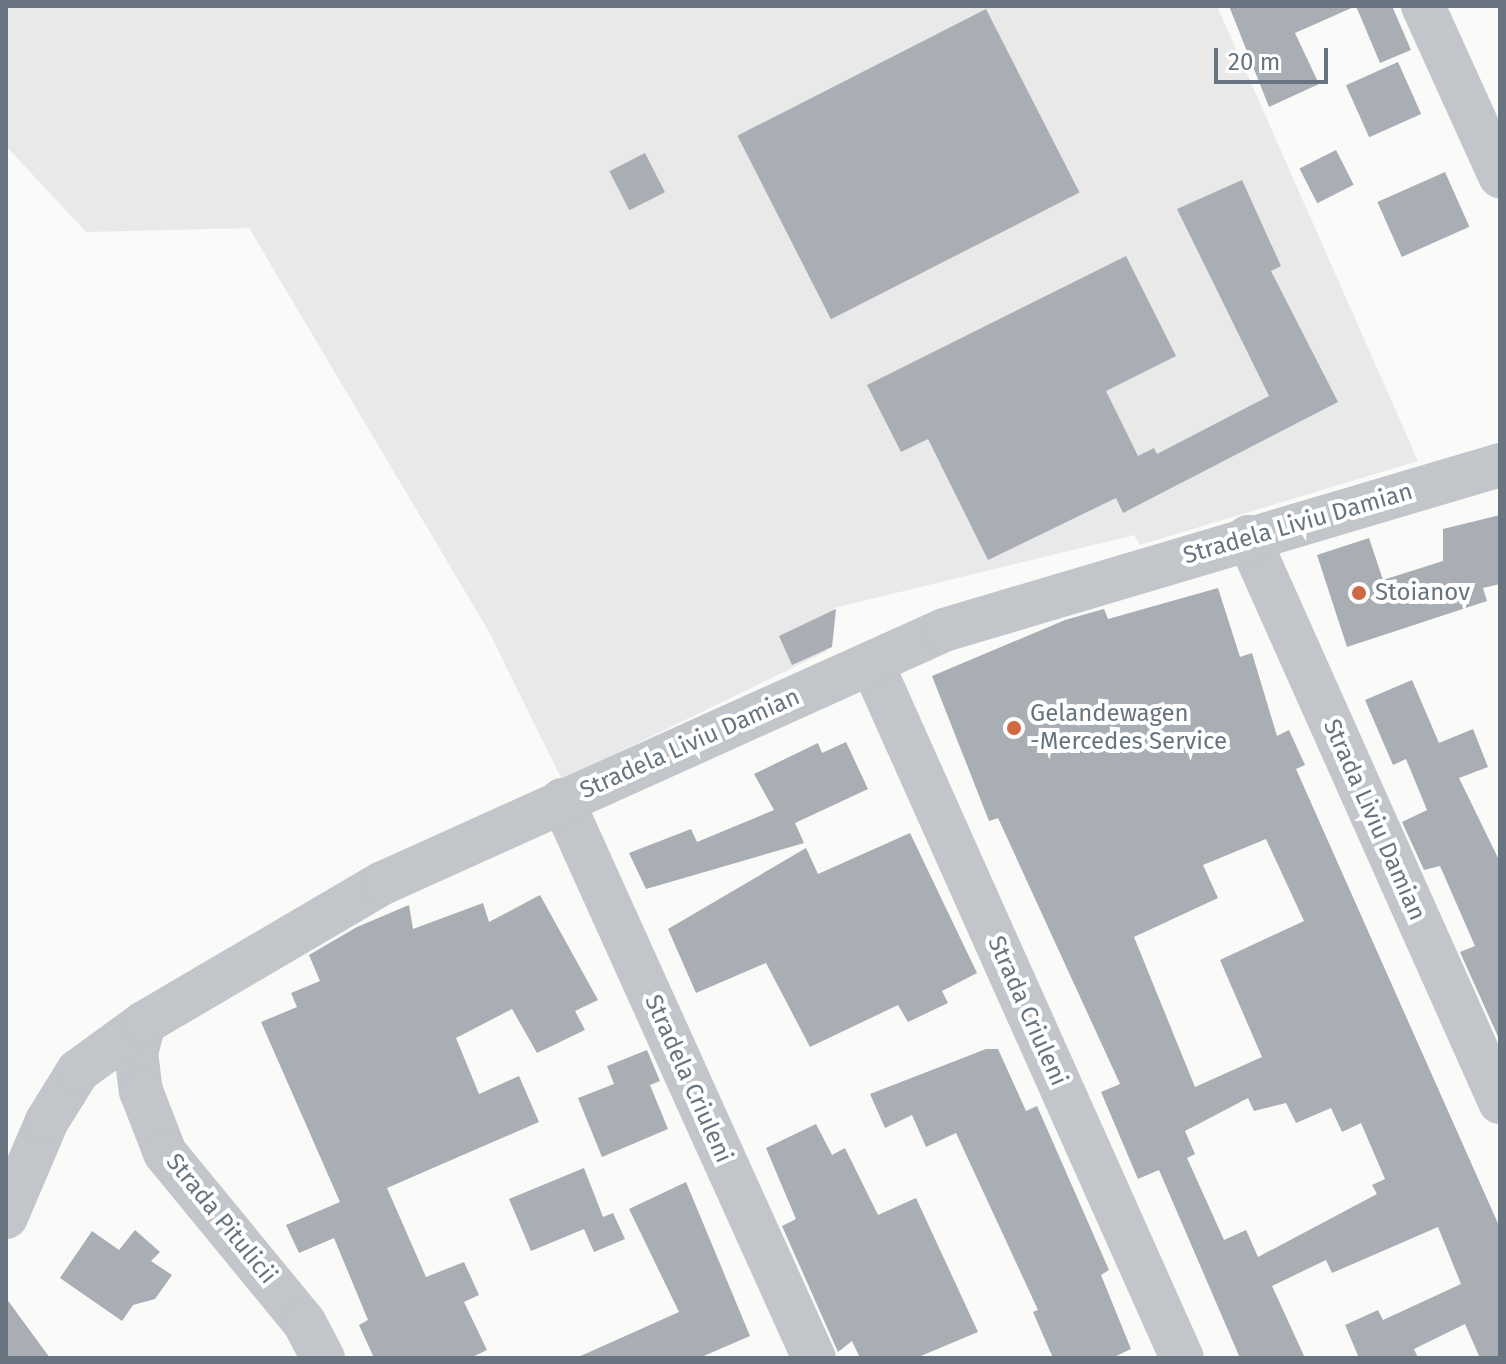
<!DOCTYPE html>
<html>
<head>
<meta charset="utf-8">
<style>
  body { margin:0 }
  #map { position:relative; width:1506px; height:1364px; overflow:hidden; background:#fafaf8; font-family:"Fira Sans",sans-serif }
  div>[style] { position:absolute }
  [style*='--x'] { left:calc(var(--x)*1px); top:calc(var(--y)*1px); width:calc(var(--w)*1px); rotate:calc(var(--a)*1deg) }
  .built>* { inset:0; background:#e8e9e8 }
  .building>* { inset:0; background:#a8aeb4; transform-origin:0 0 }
  .minor>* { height:44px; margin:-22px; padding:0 22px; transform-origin:22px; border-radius:22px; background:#c2c5c9 }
  .dots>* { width:22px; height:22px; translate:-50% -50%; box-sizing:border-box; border:4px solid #fff; border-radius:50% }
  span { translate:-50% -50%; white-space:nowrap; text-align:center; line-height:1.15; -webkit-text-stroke:8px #fff; paint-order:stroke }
  .street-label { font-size:24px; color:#68747f }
  .poi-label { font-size:24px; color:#68747f }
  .left { translate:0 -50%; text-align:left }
  .frame { position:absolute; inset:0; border:8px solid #68747f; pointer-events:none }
  .scale { position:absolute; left:1214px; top:48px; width:114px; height:36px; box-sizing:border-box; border:4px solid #68747f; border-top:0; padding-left:10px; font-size:24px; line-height:28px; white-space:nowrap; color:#68747f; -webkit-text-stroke:6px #fff; paint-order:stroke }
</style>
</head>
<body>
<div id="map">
  <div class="built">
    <div style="clip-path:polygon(6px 6px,1217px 6px,1418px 461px,1140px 545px,1134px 535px,834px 608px,827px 651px,562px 780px,488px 630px,249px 228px,86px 232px,6px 146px)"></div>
  </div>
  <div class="building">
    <div style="clip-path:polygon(1229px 6px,1356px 6px,1295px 33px,1319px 84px,1269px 107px)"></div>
    <div style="clip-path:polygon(1356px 6px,1392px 6px,1411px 50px,1380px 63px)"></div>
    <div style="left:986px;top:9px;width:206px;height:279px;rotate:63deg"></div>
    <div style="left:1398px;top:62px;width:57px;height:57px;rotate:66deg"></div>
    <div style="left:1336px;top:150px;width:39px;height:41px;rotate:63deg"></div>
    <div style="left:645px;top:153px;width:44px;height:40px;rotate:63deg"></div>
    <div style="left:1445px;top:172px;width:60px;height:74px;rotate:66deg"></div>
    <div style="clip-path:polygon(1242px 180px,1281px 266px,1271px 271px,1338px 402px,1123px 513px,1116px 498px,988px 560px,928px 439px,901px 452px,867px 385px,1126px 256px,1176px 356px,1106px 391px,1138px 456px,1154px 448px,1157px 454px,1269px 396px,1177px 209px)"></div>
    <div style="clip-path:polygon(1500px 515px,1500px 584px,1483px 588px,1487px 601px,1347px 647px,1317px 555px,1369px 538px,1383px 580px,1443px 561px,1443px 529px)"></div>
    <div style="clip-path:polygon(evenodd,1218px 588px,1240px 657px,1252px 653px,1277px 736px,1289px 730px,1305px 765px,1296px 769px,1500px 1228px,1500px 1358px,1480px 1358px,1465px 1324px,1414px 1349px,1418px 1358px,1359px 1358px,1345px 1325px,1378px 1310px,1383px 1320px,1461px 1284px,1438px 1227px,1332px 1273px,1326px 1260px,1272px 1286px,1305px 1358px,1240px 1358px,1159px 1170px,1138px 1179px,1101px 1092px,1120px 1084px,998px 818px,989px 821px,932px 676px,1065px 620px,1104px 609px,1108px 619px,1218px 588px,1266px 839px,1304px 921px,1220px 960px,1262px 1057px,1195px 1087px,1134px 937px,1218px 898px,1203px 865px,1266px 839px,1218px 588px,1248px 1098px,1254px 1111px,1286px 1103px,1296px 1123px,1331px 1108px,1342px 1132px,1361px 1123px,1385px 1179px,1372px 1185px,1377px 1194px,1258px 1257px,1246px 1230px,1224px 1240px,1187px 1158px,1195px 1154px,1185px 1131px,1248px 1098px)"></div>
    <div style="clip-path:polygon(836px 609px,832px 647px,792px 665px,779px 636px)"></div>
    <div style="clip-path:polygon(1412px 680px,1439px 743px,1473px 729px,1488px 767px,1459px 778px,1500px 862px,1500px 1041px,1460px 952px,1475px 946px,1440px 866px,1424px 870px,1402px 822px,1427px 810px,1406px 759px,1393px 765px,1365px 700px)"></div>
    <div style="clip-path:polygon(846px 742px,868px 789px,795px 823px,804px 843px,646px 889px,629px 853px,691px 829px,697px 842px,774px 810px,754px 774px,818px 743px,822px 753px)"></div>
    <div style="clip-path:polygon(910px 833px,977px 973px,942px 991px,948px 1003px,908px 1022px,898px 1005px,810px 1047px,766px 963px,696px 993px,668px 929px,806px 848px,818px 874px)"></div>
    <div style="clip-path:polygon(540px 895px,598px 1000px,575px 1011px,585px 1030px,537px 1053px,512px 1009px,456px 1038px,479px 1094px,519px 1076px,539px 1122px,387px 1188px,426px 1277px,464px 1262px,479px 1295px,464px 1302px,487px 1350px,470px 1358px,374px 1358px,359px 1325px,368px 1320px,334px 1238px,299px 1253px,286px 1225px,340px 1202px,261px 1022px,297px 1007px,291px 993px,320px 981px,309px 955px,357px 927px,409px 905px,413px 929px,483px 903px,489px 922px)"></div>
    <div style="clip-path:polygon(986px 1049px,998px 1049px,1026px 1111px,1037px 1106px,1109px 1270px,1101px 1275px,1131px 1349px,1112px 1358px,1053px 1358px,1033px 1312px,1038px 1310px,956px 1133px,926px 1147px,912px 1115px,885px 1128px,870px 1094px)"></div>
    <div style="clip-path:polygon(647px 1050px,660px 1081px,650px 1085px,668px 1129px,602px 1157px,578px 1098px,614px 1084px,607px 1066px)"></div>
    <div style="clip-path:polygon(816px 1124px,832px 1155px,845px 1148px,878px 1215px,916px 1198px,978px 1332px,916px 1358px,860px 1358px,852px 1341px,838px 1352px,782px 1226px,796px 1219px,766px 1148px)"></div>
    <div style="clip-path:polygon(584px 1168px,603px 1217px,613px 1213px,625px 1239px,594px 1252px,584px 1229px,531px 1251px,509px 1199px)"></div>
    <div style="clip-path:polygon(686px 1182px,750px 1336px,699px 1358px,576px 1358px,679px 1312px,629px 1209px)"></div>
    <div style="clip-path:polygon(135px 1230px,160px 1252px,151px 1261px,172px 1275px,155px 1299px,133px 1305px,122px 1321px,60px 1278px,92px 1231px,119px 1250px)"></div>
    <div style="clip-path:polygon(6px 1298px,50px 1358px,6px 1358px)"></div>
  </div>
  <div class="minor">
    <div style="--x:1423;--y:6;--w:187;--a:65.6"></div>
    <div style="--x:1248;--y:537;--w:619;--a:65.96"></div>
    <div style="--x:872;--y:664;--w:760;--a:65.93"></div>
    <div style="--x:562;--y:800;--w:612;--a:65.7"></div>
    <div style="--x:144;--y:1023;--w:30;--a:105"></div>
    <div style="--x:136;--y:1052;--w:39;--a:83"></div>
    <div style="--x:141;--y:1091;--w:66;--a:68.8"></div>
    <div style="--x:165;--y:1153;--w:219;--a:50.6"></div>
    <div style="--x:304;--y:1322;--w:41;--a:62.2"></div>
    <div style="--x:6;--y:1217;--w:104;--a:-66.9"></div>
    <div style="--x:47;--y:1121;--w:59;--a:-58.2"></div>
    <div style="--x:78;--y:1071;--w:82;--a:-36"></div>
    <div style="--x:144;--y:1023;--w:277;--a:-30.4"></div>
    <div style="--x:383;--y:883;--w:615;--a:-24.27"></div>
    <div style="--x:944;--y:630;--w:580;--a:-16.53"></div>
  </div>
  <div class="dots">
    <div style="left:1359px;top:593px;background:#ce6944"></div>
    <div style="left:1014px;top:728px;background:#ce6944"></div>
  </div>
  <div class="street-label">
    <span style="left:1298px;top:524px;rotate:-16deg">Stradela Liviu Damian</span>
    <span style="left:690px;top:744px;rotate:-24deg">Stradela Liviu Damian</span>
    <span style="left:1374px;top:820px;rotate:66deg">Strada Liviu Damian</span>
    <span style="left:1027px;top:1011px;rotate:66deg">Strada Criuleni</span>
    <span style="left:688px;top:1079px;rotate:66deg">Stradela Criuleni</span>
    <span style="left:221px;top:1219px;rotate:51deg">Strada Pitulicii</span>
  </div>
  <div class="poi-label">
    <span class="left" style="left:1375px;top:593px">Stoianov</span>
    <span class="left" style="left:1030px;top:728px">Gelandewagen<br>-Mercedes Service</span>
  </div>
  <div class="frame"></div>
  <div class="scale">20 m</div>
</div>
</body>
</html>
